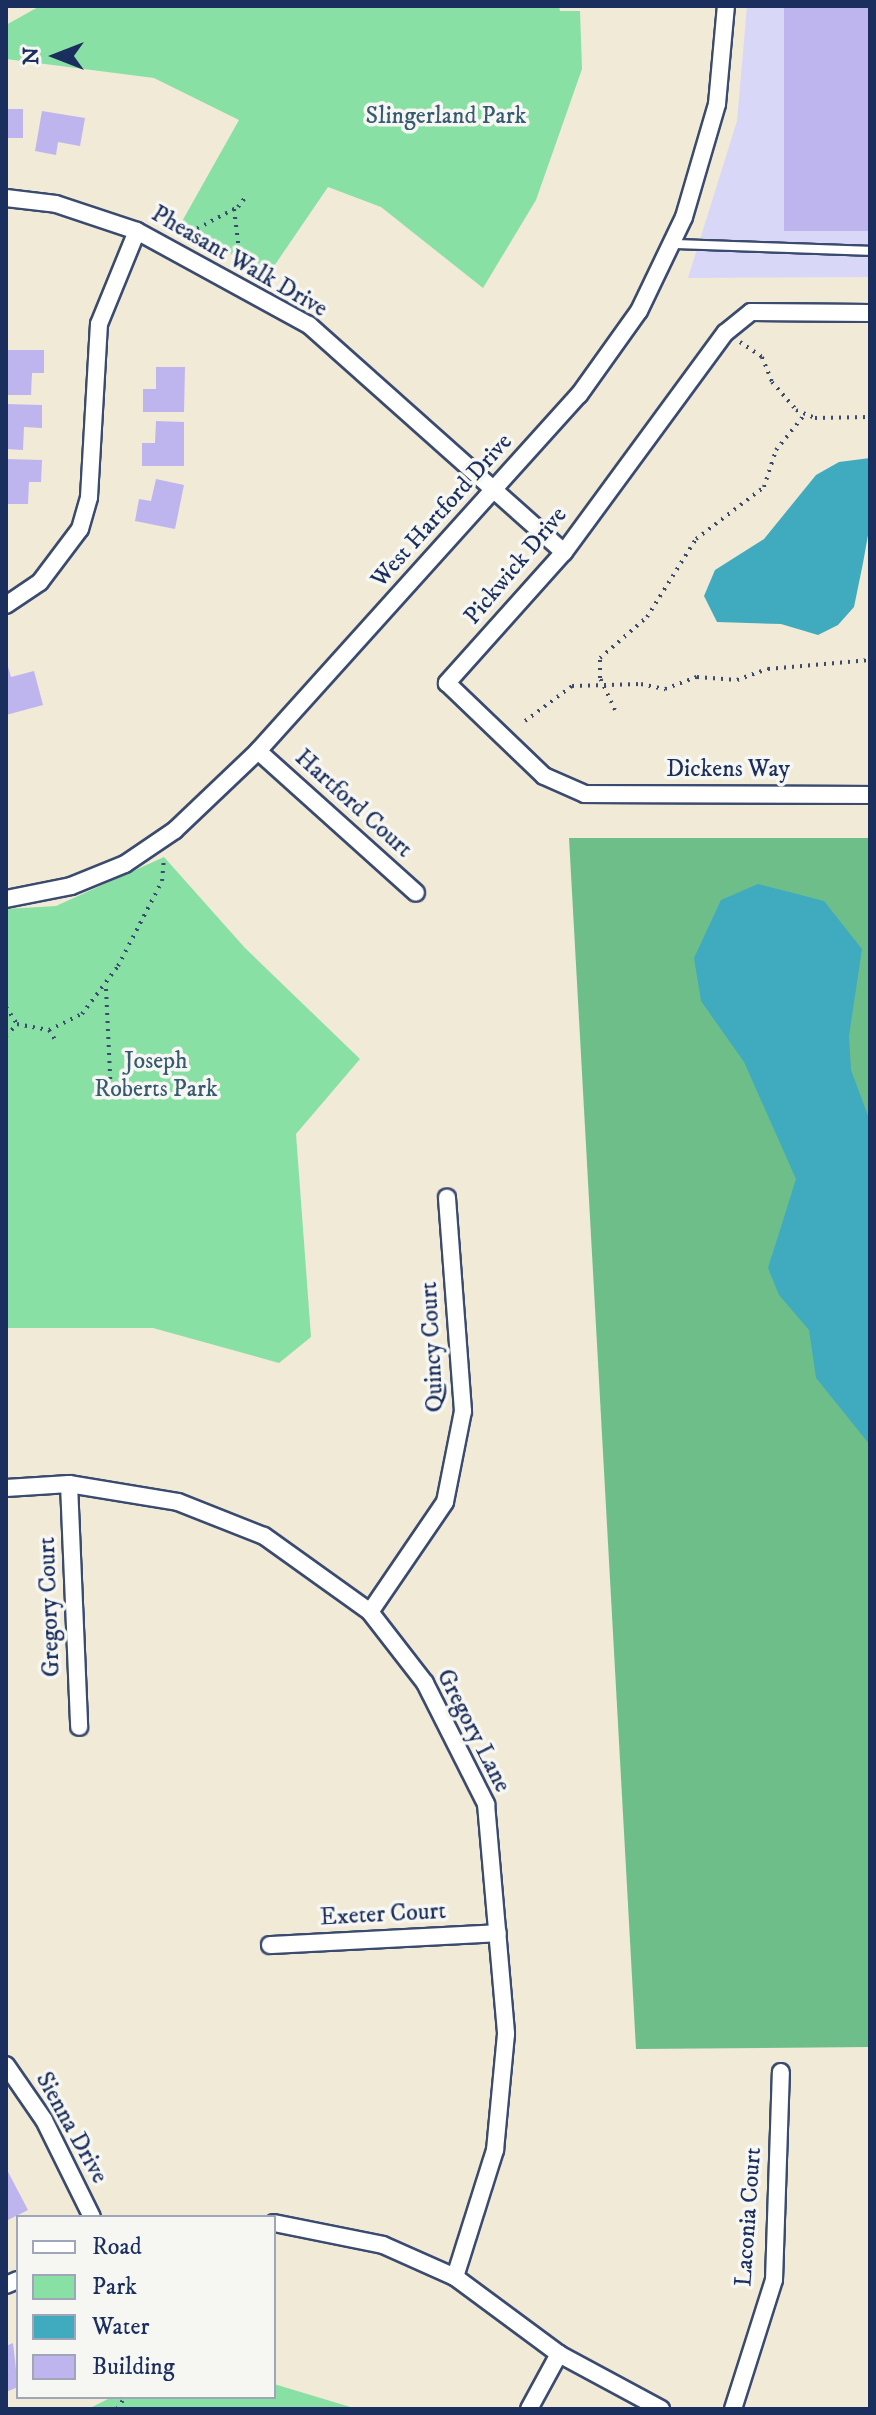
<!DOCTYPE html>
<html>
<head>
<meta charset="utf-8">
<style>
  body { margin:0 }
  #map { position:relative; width:876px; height:2415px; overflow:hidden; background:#f0ead6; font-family:"IM FELL DW Pica",serif }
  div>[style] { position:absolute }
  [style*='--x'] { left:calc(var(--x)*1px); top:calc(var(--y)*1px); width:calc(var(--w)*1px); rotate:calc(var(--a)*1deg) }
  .built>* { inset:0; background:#d9d7f8 }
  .green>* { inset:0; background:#88e0a4 }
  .forest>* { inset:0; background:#6ebe8a }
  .water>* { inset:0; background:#40abbf }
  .building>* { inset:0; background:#beb5ef; transform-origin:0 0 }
  .path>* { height:4px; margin-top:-2px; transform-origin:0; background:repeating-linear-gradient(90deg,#3b4b70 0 2px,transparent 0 8px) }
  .roads { filter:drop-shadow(2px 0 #3b4b70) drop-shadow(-2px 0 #3b4b70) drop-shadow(0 2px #3b4b70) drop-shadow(0 -2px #3b4b70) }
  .lane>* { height:8px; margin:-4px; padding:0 4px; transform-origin:4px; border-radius:4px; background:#fff }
  .street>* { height:16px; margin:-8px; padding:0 8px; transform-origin:8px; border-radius:8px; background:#fff }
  span { translate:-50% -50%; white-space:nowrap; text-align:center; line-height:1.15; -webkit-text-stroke:7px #f6f6f2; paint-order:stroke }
  .park-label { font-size:24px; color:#365b70 }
  .street-label { font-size:24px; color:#1b2f5e }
  .frame { position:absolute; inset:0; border:8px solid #1b2f5e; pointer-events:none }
  .legend { position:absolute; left:16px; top:2215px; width:260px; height:184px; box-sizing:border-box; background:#f6f6f2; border:2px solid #9ea6b7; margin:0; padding:10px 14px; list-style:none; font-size:24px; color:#1b2f5e }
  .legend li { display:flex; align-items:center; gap:16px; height:40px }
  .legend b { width:40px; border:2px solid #9ea6b7 }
  .north { position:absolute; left:16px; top:16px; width:80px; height:80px; -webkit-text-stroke:6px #f6f6f2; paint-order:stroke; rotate:270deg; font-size:22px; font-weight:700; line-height:32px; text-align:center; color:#1b2f5e }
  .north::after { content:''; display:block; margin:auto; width:28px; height:36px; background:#1b2f5e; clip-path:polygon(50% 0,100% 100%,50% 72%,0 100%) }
</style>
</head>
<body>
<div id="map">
  <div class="built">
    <div style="clip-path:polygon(747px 6px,870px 6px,870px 277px,688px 278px,737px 121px)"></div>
  </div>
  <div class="green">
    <div style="clip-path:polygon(40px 6px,559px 6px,560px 11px,580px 11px,582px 69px,536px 200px,483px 288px,381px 207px,328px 187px,268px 275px,180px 225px,239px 120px,154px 78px,6px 59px,6px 25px)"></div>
    <div style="clip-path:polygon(164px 857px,245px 948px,360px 1059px,296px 1134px,311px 1337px,279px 1363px,153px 1328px,6px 1328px,6px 909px,56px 906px)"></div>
    <div style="clip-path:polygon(274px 2384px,357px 2409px,88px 2409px,112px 2397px,274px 2397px)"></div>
  </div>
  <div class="forest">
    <div style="clip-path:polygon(569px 838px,870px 838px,870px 2047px,636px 2049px)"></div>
  </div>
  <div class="water">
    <div style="clip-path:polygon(870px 458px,870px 524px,863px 563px,854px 607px,838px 625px,818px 635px,781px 624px,717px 622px,704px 596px,715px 570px,764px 539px,816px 475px,839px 462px)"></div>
    <div style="clip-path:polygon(758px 884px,824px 901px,862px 949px,849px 1036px,851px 1070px,870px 1121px,870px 1445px,816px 1378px,809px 1330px,779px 1295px,768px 1268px,796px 1179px,744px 1062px,701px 1001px,694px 958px,721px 900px)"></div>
  </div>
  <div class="building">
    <div style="left:784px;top:6px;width:86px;height:225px"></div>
    <div style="left:6px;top:109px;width:17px;height:29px"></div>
    <div style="clip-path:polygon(42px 111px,85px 118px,80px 146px,58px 142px,56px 155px,35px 151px)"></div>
    <div style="clip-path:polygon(6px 350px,44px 350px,44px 373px,32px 373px,31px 395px,6px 395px)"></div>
    <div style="clip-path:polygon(156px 367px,185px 367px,184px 412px,143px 412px,143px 389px,156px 389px)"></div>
    <div style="clip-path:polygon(6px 404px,42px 405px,42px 428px,24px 427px,23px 450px,6px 449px)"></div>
    <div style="clip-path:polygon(156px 421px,184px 422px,184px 466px,142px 466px,142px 443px,155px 443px)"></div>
    <div style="clip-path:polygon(6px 459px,42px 460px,41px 482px,29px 482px,28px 504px,6px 504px)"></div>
    <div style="clip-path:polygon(156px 479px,184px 485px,175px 529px,135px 521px,139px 499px,151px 501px)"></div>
    <div style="clip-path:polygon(6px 660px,11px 677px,34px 671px,43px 705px,6px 715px)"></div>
    <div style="clip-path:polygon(6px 2168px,28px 2210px,6px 2221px)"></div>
    <div style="clip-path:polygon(13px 2343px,18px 2387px,6px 2392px,6px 2346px)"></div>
  </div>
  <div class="path">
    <div style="--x:234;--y:209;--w:57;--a:83"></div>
    <div style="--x:183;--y:236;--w:62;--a:-27.8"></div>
    <div style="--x:238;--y:207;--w:15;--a:-53"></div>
    <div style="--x:740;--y:342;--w:27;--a:34"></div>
    <div style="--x:762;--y:357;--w:27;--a:68"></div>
    <div style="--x:772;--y:382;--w:37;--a:49"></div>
    <div style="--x:796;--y:410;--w:21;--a:23"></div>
    <div style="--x:815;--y:418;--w:55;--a:-1"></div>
    <div style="--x:615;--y:710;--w:35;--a:-115"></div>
    <div style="--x:600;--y:678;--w:20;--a:-90"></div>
    <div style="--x:600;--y:658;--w:62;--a:-41.1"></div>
    <div style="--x:647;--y:617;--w:92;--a:-57.9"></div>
    <div style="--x:696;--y:539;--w:86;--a:-37.4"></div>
    <div style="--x:764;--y:487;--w:39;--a:-72"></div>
    <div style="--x:776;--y:450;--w:46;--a:-51.1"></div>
    <div style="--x:525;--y:721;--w:59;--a:-36.7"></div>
    <div style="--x:572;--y:686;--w:69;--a:-1.7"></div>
    <div style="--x:641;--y:684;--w:25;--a:12"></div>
    <div style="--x:665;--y:689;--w:34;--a:-21"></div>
    <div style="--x:697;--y:677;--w:40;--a:4.3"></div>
    <div style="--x:737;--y:680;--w:33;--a:-20"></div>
    <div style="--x:768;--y:669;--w:102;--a:-5"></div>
    <div style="--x:106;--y:989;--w:106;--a:87.3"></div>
    <div style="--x:6;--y:1007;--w:20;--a:57"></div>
    <div style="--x:17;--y:1024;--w:33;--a:11"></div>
    <div style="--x:49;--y:1030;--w:37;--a:-26"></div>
    <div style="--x:82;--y:1014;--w:60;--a:-53.1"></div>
    <div style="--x:118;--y:966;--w:96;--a:-62.6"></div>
    <div style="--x:162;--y:881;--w:23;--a:-85"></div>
    <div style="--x:49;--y:1030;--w:13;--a:58"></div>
    <div style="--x:6;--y:1036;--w:16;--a:-47"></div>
    <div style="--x:117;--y:2409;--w:14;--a:-56"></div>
  </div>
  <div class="roads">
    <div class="lane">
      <div style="--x:673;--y:244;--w:197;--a:2"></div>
    </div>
    <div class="street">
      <div style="--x:6;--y:198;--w:50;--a:6.8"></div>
      <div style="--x:56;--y:204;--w:85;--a:18.4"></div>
      <div style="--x:137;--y:231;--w:196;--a:28.7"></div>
      <div style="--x:309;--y:325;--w:341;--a:41.7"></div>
      <div style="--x:870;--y:313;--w:119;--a:-179.5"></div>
      <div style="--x:751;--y:312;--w:33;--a:141"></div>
      <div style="--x:725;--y:333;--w:272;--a:126.3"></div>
      <div style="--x:564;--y:552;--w:176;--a:131.8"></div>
      <div style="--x:447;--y:683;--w:134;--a:43.8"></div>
      <div style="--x:544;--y:776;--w:45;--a:23.7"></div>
      <div style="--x:585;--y:794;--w:285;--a:0.2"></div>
      <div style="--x:6;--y:605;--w:41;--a:-34.1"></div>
      <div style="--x:40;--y:582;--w:66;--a:-53"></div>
      <div style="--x:80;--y:529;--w:33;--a:-74"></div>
      <div style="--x:89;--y:497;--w:173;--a:-86.7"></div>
      <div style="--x:99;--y:324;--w:100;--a:-67.8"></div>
      <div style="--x:258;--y:751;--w:212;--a:41.9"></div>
      <div style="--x:6;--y:899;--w:66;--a:-11.3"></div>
      <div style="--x:71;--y:886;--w:58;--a:-22.2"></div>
      <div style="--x:125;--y:864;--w:60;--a:-34.2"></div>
      <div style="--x:175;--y:830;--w:115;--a:-43.6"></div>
      <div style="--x:258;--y:751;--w:479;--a:-48"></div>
      <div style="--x:579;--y:395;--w:103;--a:-54.5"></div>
      <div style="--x:639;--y:311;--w:104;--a:-64.4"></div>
      <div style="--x:684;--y:217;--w:118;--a:-73.7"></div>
      <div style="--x:717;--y:104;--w:98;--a:-84.8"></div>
      <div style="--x:69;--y:1484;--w:243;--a:87.6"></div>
      <div style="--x:6;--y:1488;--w:63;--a:-3.6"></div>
      <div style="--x:69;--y:1484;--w:110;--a:9.4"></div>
      <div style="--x:178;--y:1502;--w:92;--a:21.6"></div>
      <div style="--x:264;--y:1536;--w:130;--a:35.6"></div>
      <div style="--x:370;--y:1612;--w:90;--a:52.2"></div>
      <div style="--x:425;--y:1683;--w:136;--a:63.2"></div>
      <div style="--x:486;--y:1804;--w:231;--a:85"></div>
      <div style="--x:506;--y:2034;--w:117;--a:95.4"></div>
      <div style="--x:495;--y:2150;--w:133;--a:107.5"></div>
      <div style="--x:370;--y:1612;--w:133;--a:-55.7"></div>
      <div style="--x:445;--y:1502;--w:93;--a:-78.8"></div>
      <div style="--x:463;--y:1411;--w:214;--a:-94.3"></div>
      <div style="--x:270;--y:1945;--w:228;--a:-3"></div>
      <div style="--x:6;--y:2065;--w:67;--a:55.4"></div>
      <div style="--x:44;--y:2120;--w:108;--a:63.7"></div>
      <div style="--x:274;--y:2223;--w:111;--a:11.4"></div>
      <div style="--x:383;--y:2245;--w:79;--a:24"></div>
      <div style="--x:455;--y:2277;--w:129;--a:36.5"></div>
      <div style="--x:559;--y:2354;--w:116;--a:28.3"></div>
      <div style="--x:6;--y:2285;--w:13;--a:-23"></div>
      <div style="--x:529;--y:2409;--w:63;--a:-61.4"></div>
      <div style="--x:733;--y:2409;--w:135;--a:-72.4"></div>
      <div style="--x:774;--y:2280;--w:208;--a:-88.1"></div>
    </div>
  </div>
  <div class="park-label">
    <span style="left:446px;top:117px">Slingerland Park</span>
    <span style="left:156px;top:1076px">Joseph<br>Roberts Park</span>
  </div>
  <div class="street-label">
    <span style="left:239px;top:262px;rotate:30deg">Pheasant Walk Drive</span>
    <span style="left:442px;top:511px;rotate:-48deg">West Hartford Drive</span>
    <span style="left:516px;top:566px;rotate:-50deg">Pickwick Drive</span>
    <span style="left:728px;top:770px">Dickens Way</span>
    <span style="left:353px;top:804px;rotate:42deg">Hartford Court</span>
    <span style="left:433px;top:1347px;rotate:-93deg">Quincy Court</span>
    <span style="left:50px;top:1607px;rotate:-92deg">Gregory Court</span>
    <span style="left:473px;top:1731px;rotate:63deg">Gregory Lane</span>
    <span style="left:383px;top:1915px;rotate:-3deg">Exeter Court</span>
    <span style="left:71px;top:2128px;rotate:61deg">Sienna Drive</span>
    <span style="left:749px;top:2217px;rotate:-86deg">Laconia Court</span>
  </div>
  <div class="frame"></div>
  <ul class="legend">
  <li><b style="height:10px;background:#fff"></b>Road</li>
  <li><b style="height:22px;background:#88e0a4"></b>Park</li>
  <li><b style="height:22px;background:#40abbf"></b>Water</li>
  <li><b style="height:22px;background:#beb5ef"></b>Building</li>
  </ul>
  <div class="north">N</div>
</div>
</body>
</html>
